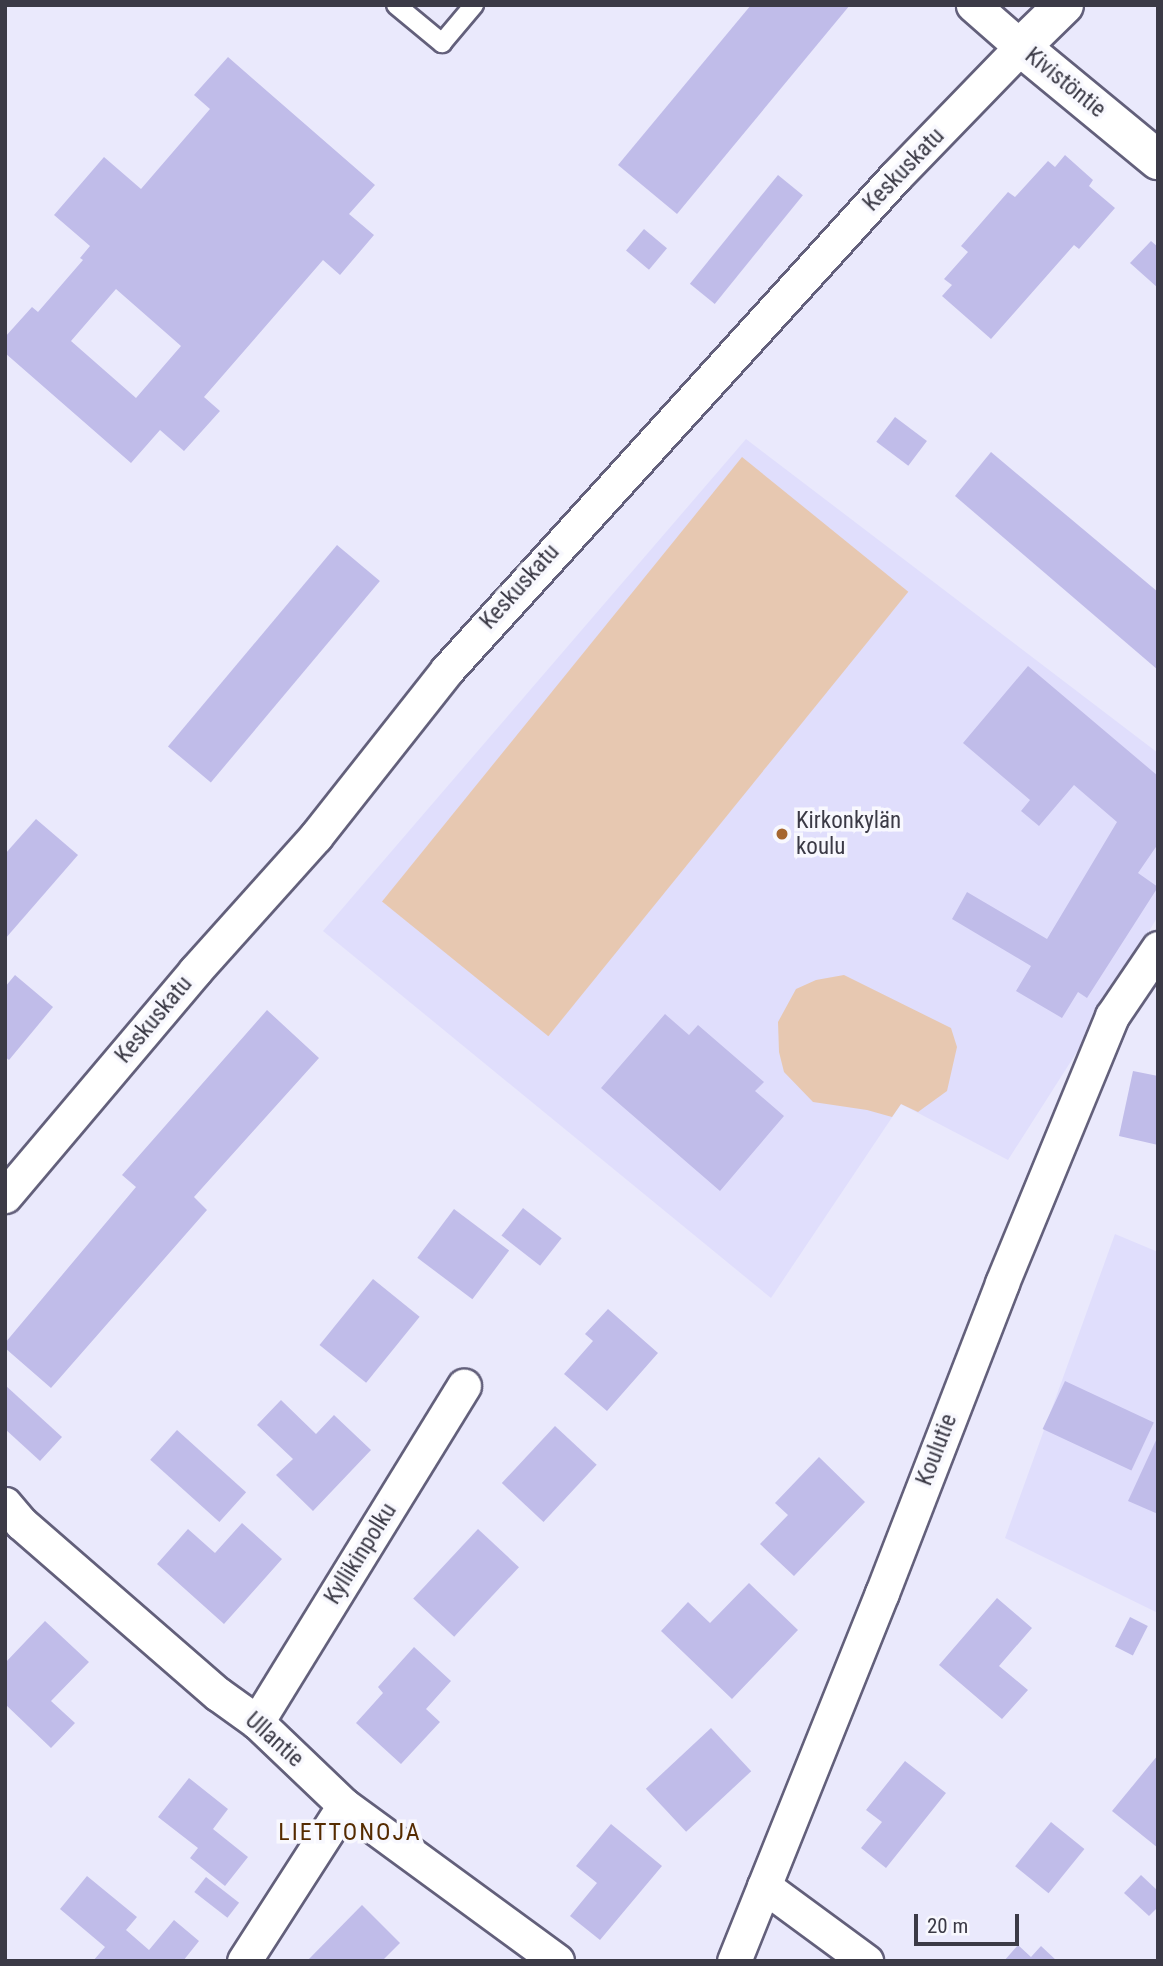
<!DOCTYPE html>
<html>
<head>
<meta charset="utf-8">
<style>
  body { margin:0 }
  #map { position:relative; width:1163px; height:1966px; overflow:hidden; background:#eae9fc; font-family:"Roboto Condensed",sans-serif }
  div>[style] { position:absolute }
  [style*='--x'] { left:calc(var(--x)*1px); top:calc(var(--y)*1px); width:calc(var(--w)*1px); rotate:calc(var(--a)*1deg) }
  .built>* { inset:0; background:#e0defc }
  .green>* { inset:0; background:#e7c8b1; transform-origin:0 0 }
  .building>* { inset:0; background:#c0bce9; transform-origin:0 0 }
  .roads { filter:drop-shadow(2px 0 #63607b) drop-shadow(-2px 0 #63607b) drop-shadow(0 2px #63607b) drop-shadow(0 -2px #63607b) }
  .service>* { height:18px; margin:-9px; padding:0 9px; transform-origin:9px; border-radius:9px; background:#fff }
  .minor>* { height:33px; margin:-16.5px; padding:0 16.5px; transform-origin:16.5px; border-radius:16.5px; background:#fff }
  .secondary>* { height:38px; margin:-19px; padding:0 19px; transform-origin:19px; border-radius:19px; background:#fff }
  .dots>* { width:19px; height:19px; translate:-50% -50%; box-sizing:border-box; border:4px solid #f8f8fe; border-radius:50% }
  span { translate:-50% -50%; white-space:nowrap; text-align:center; line-height:1.15; -webkit-text-stroke:7px #f8f8fe; paint-order:stroke }
  .street-label { font-size:23px; color:#3b3a46 }
  .poi-label { font-size:23px; color:#3b3a46 }
  .left { translate:0 -50%; text-align:left }
  .neighbourhood-label { font-size:24px; color:#552b00; letter-spacing:2px }
  .frame { position:absolute; inset:0; border:7px solid #3b3a46; pointer-events:none }
  .scale { position:absolute; left:914px; top:1914px; width:105px; height:32px; box-sizing:border-box; border:4px solid #3b3a46; border-top:0; padding-left:9px; font-size:21px; line-height:24px; white-space:nowrap; color:#3b3a46; -webkit-text-stroke:5px #f8f8fe; paint-order:stroke }
</style>
</head>
<body>
<div id="map">
  <div class="built">
    <div style="clip-path:polygon(746px 439px,1158px 753px,1158px 916px,1089px 1033px,1008px 1160px,901px 1104px,771px 1298px,323px 931px)"></div>
    <div style="clip-path:polygon(1115px 1234px,1158px 1252px,1158px 1613px,1005px 1538px)"></div>
  </div>
  <div class="green">
    <div style="left:742px;top:457px;width:214px;height:572px;rotate:39deg"></div>
    <div style="clip-path:polygon(844px 975px,951px 1028px,957px 1047px,947px 1091px,918px 1112px,901px 1104px,892px 1117px,867px 1110px,813px 1102px,784px 1072px,779px 1052px,778px 1022px,796px 989px,816px 980px)"></div>
  </div>
  <div class="building">
    <div style="clip-path:polygon(751px 5px,850px 5px,677px 214px,618px 165px)"></div>
    <div style="clip-path:polygon(evenodd,228px 57px,375px 185px,349px 214px,374px 235px,340px 275px,323px 260px,204px 397px,220px 411px,184px 451px,160px 430px,131px 463px,5px 353px,5px 337px,32px 307px,38px 312px,83px 260px,80px 258px,90px 246px,54px 215px,104px 157px,141px 189px,210px 109px,194px 95px,228px 57px,116px 289px,181px 346px,136px 398px,71px 341px,116px 289px)"></div>
    <div style="clip-path:polygon(1065px 155px,1093px 180px,1089px 186px,1115px 208px,1079px 249px,1074px 245px,991px 339px,942px 296px,952px 285px,944px 279px,968px 252px,961px 246px,1008px 192px,1015px 197px,1048px 161px,1055px 167px)"></div>
    <div style="left:778px;top:175px;width:32px;height:140px;rotate:39deg"></div>
    <div style="left:644px;top:229px;width:30px;height:28px;rotate:40deg"></div>
    <div style="clip-path:polygon(1151px 241px,1158px 247px,1158px 288px,1130px 263px)"></div>
    <div style="left:895px;top:417px;width:40px;height:31px;rotate:37deg"></div>
    <div style="clip-path:polygon(991px 452px,1158px 592px,1158px 670px,955px 496px)"></div>
    <div style="left:337px;top:545px;width:56px;height:263px;rotate:40deg"></div>
    <div style="clip-path:polygon(1028px 666px,1158px 776px,1158px 844px,1138px 873px,1158px 887px,1087px 998px,1078px 992px,1062px 1018px,1016px 991px,1031px 966px,952px 919px,967px 892px,1047px 939px,1117px 822px,1074px 785px,1039px 826px,1021px 811px,1030px 800px,963px 743px)"></div>
    <div style="clip-path:polygon(36px 819px,78px 855px,5px 939px,5px 854px)"></div>
    <div style="clip-path:polygon(15px 975px,53px 1007px,9px 1060px,5px 1057px,5px 987px)"></div>
    <div style="clip-path:polygon(267px 1010px,319px 1058px,194px 1197px,207px 1210px,51px 1388px,5px 1348px,5px 1343px,136px 1187px,122px 1175px)"></div>
    <div style="clip-path:polygon(665px 1014px,689px 1035px,698px 1025px,764px 1082px,755px 1091px,784px 1116px,720px 1191px,601px 1088px)"></div>
    <div style="clip-path:polygon(1133px 1071px,1158px 1076px,1158px 1145px,1119px 1136px)"></div>
    <div style="left:523px;top:1208px;width:49px;height:35px;rotate:38deg"></div>
    <div style="left:454px;top:1209px;width:69px;height:61px;rotate:37deg"></div>
    <div style="left:373px;top:1279px;width:60px;height:85px;rotate:39deg"></div>
    <div style="clip-path:polygon(608px 1309px,658px 1353px,607px 1411px,564px 1374px,593px 1341px,585px 1334px)"></div>
    <div style="left:1065px;top:1381px;width:98px;height:53px;rotate:25deg"></div>
    <div style="clip-path:polygon(5px 1385px,62px 1437px,40px 1461px,5px 1429px)"></div>
    <div style="clip-path:polygon(281px 1400px,316px 1434px,334px 1415px,371px 1450px,313px 1511px,276px 1475px,293px 1459px,257px 1425px)"></div>
    <div style="left:555px;top:1426px;width:57px;height:78px;rotate:43deg"></div>
    <div style="left:177px;top:1430px;width:93px;height:40px;rotate:42deg"></div>
    <div style="clip-path:polygon(1158px 1436px,1158px 1514px,1128px 1501px)"></div>
    <div style="clip-path:polygon(819px 1457px,865px 1502px,794px 1576px,760px 1544px,788px 1515px,775px 1503px)"></div>
    <div style="clip-path:polygon(242px 1523px,282px 1559px,224px 1624px,157px 1564px,188px 1529px,215px 1553px)"></div>
    <div style="left:478px;top:1529px;width:56px;height:95px;rotate:43deg"></div>
    <div style="clip-path:polygon(749px 1583px,798px 1630px,732px 1699px,661px 1631px,688px 1602px,710px 1623px)"></div>
    <div style="clip-path:polygon(997px 1598px,1032px 1628px,999px 1666px,1028px 1690px,1002px 1719px,939px 1665px)"></div>
    <div style="left:1130px;top:1617px;width:20px;height:33px;rotate:27deg"></div>
    <div style="clip-path:polygon(45px 1621px,89px 1662px,51px 1701px,75px 1723px,51px 1748px,5px 1704px,5px 1663px)"></div>
    <div style="clip-path:polygon(414px 1647px,451px 1681px,426px 1709px,440px 1722px,401px 1764px,356px 1723px,383px 1693px,378px 1687px)"></div>
    <div style="left:711px;top:1728px;width:59px;height:89px;rotate:47deg"></div>
    <div style="clip-path:polygon(1158px 1755px,1158px 1848px,1112px 1811px)"></div>
    <div style="clip-path:polygon(905px 1761px,946px 1793px,886px 1868px,861px 1848px,882px 1822px,866px 1810px)"></div>
    <div style="clip-path:polygon(189px 1778px,228px 1809px,213px 1829px,248px 1857px,225px 1886px,190px 1858px,198px 1848px,158px 1817px)"></div>
    <div style="left:1051px;top:1822px;width:43px;height:57px;rotate:39deg"></div>
    <div style="clip-path:polygon(611px 1824px,662px 1866px,600px 1940px,570px 1916px,597px 1883px,576px 1866px)"></div>
    <div style="clip-path:polygon(1141px 1875px,1158px 1891px,1158px 1907px,1149px 1916px,1124px 1893px)"></div>
    <div style="clip-path:polygon(87px 1876px,137px 1917px,126px 1930px,149px 1950px,174px 1920px,199px 1941px,183px 1961px,93px 1961px,105px 1947px,60px 1909px)"></div>
    <div style="left:206px;top:1877px;width:42px;height:19px;rotate:38deg"></div>
    <div style="clip-path:polygon(362px 1905px,400px 1943px,382px 1961px,307px 1961px)"></div>
    <div style="clip-path:polygon(1018px 1945px,1031px 1957px,1041px 1946px,1057px 1961px,1004px 1961px)"></div>
  </div>
  <div class="roads">
    <div class="service">
      <div style="--x:396;--y:5;--w:60;--a:39.6"></div>
      <div style="--x:442;--y:43;--w:50;--a:-49.9"></div>
    </div>
    <div class="minor">
      <div style="--x:5;--y:1196;--w:294;--a:-49.8"></div>
      <div style="--x:195;--y:971;--w:181;--a:-48.1"></div>
      <div style="--x:316;--y:836;--w:211;--a:-51.7"></div>
      <div style="--x:447;--y:670;--w:666;--a:-47.74"></div>
      <div style="--x:895;--y:177;--w:181;--a:-45.9"></div>
      <div style="--x:1021;--y:47;--w:64;--a:-138.8"></div>
      <div style="--x:5;--y:1504;--w:25;--a:50"></div>
      <div style="--x:21;--y:1523;--w:261;--a:41"></div>
      <div style="--x:218;--y:1694;--w:48;--a:35.7"></div>
      <div style="--x:257;--y:1722;--w:120;--a:43.7"></div>
      <div style="--x:344;--y:1805;--w:264;--a:36.2"></div>
      <div style="--x:257;--y:1722;--w:395;--a:-58.4"></div>
      <div style="--x:764;--y:1886;--w:127;--a:36.3"></div>
      <div style="--x:244;--y:1961;--w:185;--a:-57.3"></div>
      <div style="--x:734;--y:1961;--w:397;--a:-68.1"></div>
      <div style="--x:882;--y:1593;--w:332;--a:-68.8"></div>
      <div style="--x:1002;--y:1283;--w:289;--a:-67.6"></div>
      <div style="--x:1112;--y:1016;--w:82;--a:-55.9"></div>
    </div>
    <div class="secondary">
      <div style="--x:1064;--y:5;--w:60;--a:135.7"></div>
      <div style="--x:1021;--y:47;--w:178;--a:39.5"></div>
    </div>
  </div>
  <div class="dots">
    <div style="left:782px;top:834px;background:#a6662f"></div>
  </div>
  <div class="street-label">
    <span style="left:1065px;top:83px;rotate:39deg">Kivistöntie</span>
    <span style="left:904px;top:170px;rotate:-46deg">Keskuskatu</span>
    <span style="left:520px;top:587px;rotate:-48deg">Keskuskatu</span>
    <span style="left:154px;top:1020px;rotate:-50deg">Keskuskatu</span>
    <span style="left:937px;top:1450px;rotate:-69deg">Koulutie</span>
    <span style="left:361px;top:1554px;rotate:-58deg">Kyllikinpolku</span>
    <span style="left:274px;top:1740px;rotate:42deg">Ullantie</span>
  </div>
  <div class="poi-label">
    <span class="left" style="left:796px;top:834px">Kirkonkylän<br>koulu</span>
  </div>
  <div class="neighbourhood-label">
    <span style="left:350px;top:1833px">LIETTONOJA</span>
  </div>
  <div class="frame"></div>
  <div class="scale">20 m</div>
</div>
</body>
</html>
